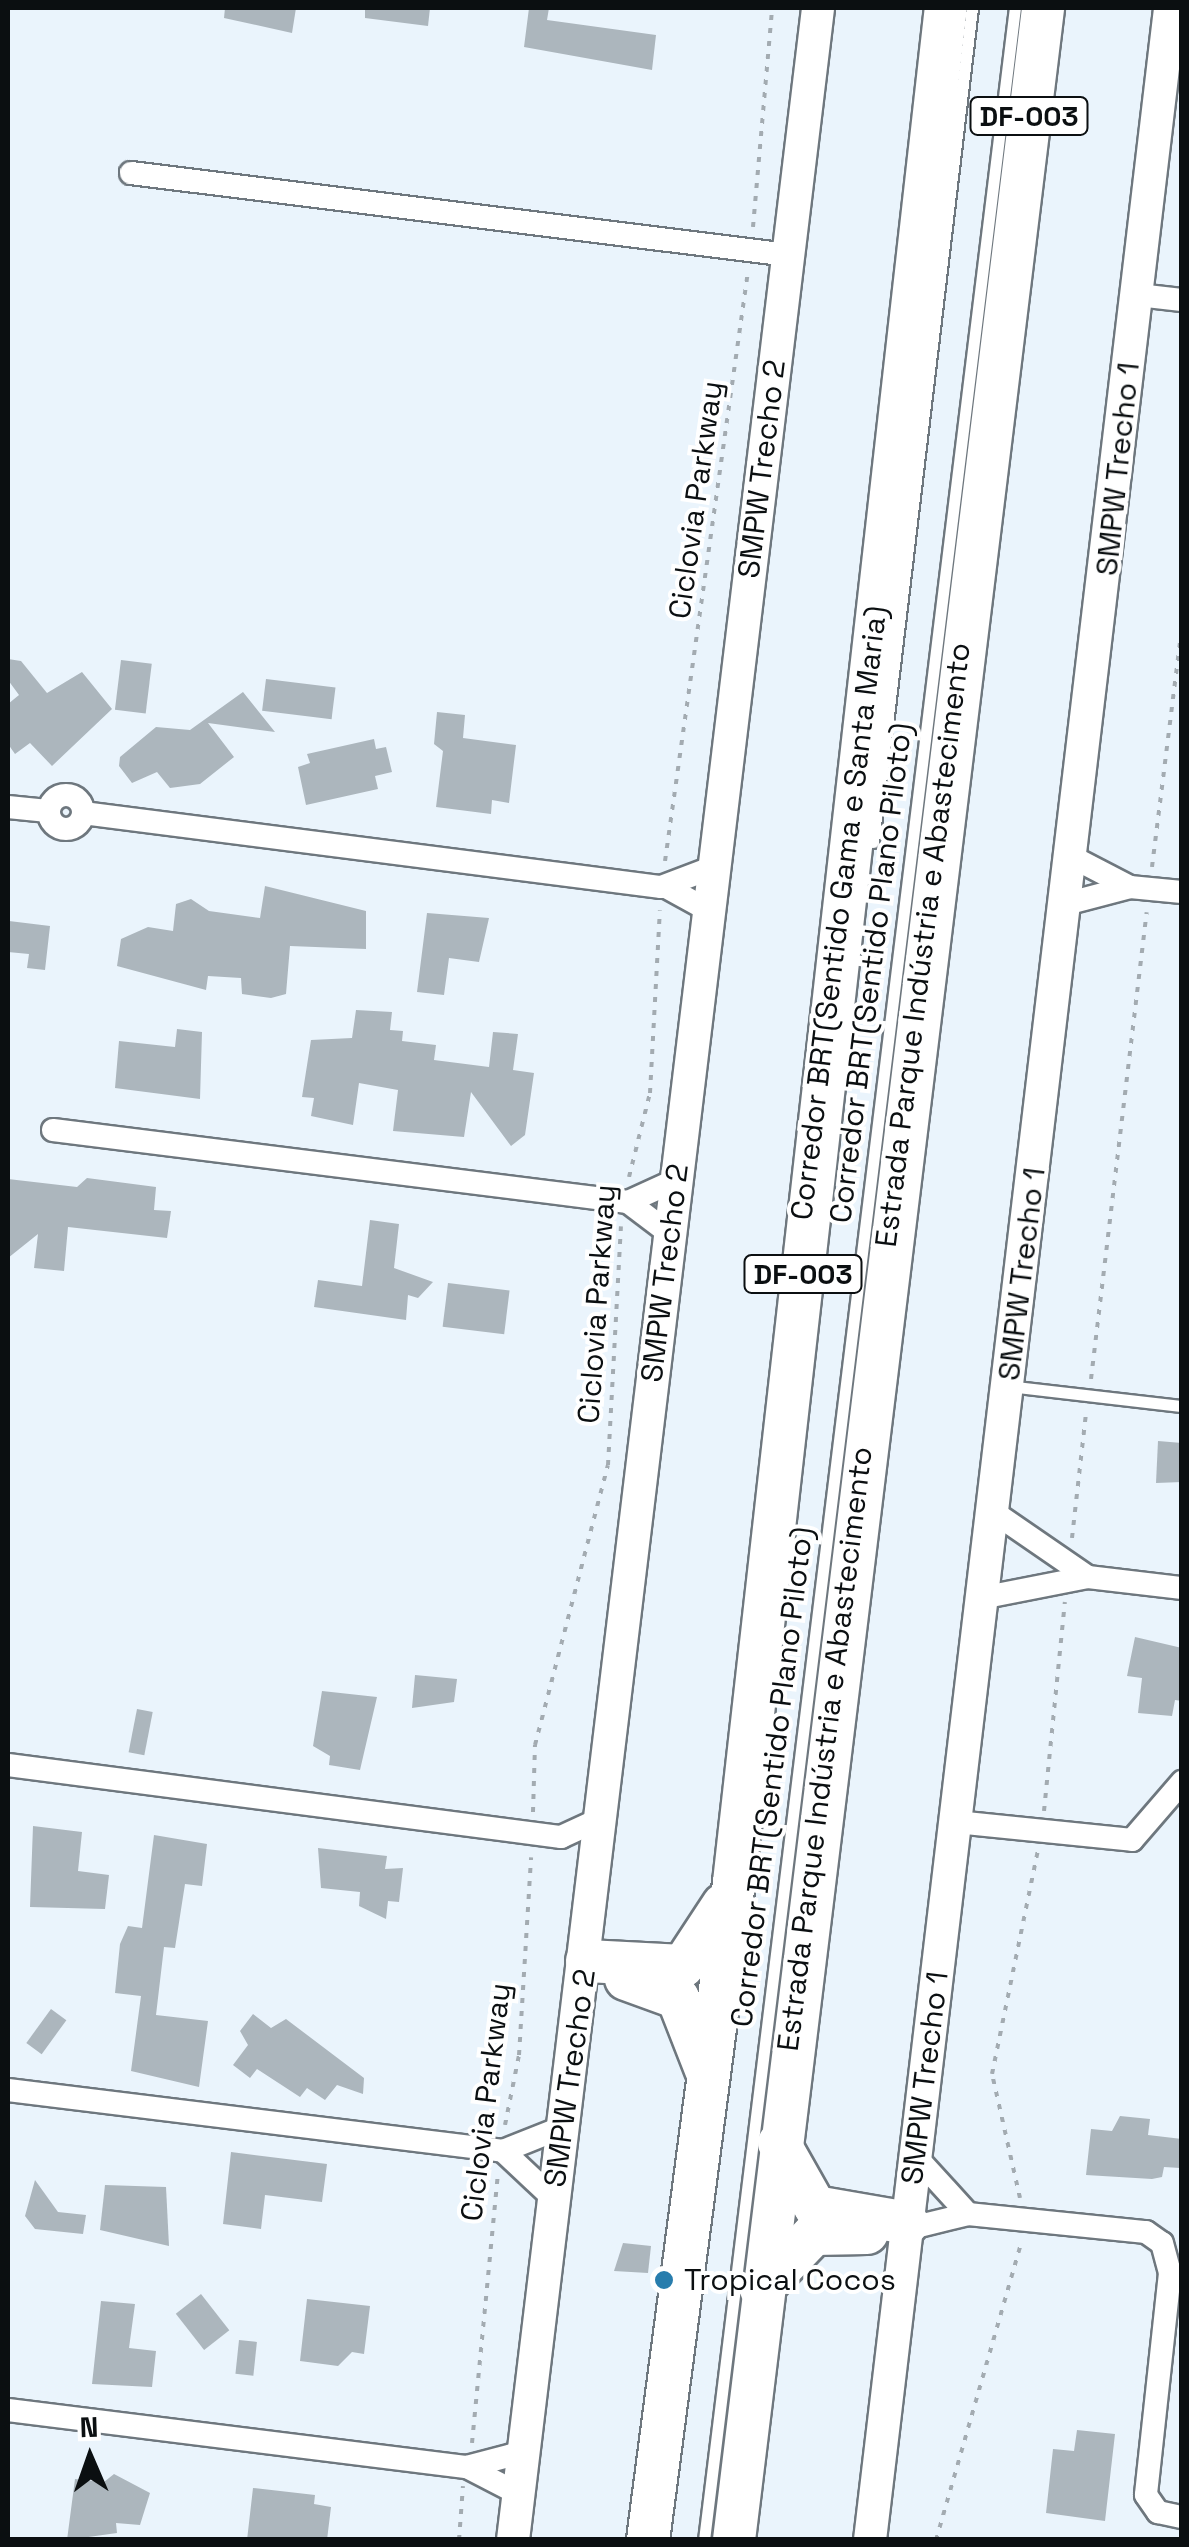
<!DOCTYPE html>
<html>
<head>
<meta charset="utf-8">
<style>
  body { margin:0 }
  #map { position:relative; width:1189px; height:2547px; overflow:hidden; background:#eaf4fc; font-family:"Space Grotesk",sans-serif }
  div>[style] { position:absolute }
  [style*='--x'] { left:calc(var(--x)*1px); top:calc(var(--y)*1px); width:calc(var(--w)*1px); rotate:calc(var(--a)*1deg) }
  .building>* { inset:0; background:#acb6bd; transform-origin:0 0 }
  .path>* { height:4px; margin-top:-2px; transform-origin:0; background:repeating-linear-gradient(90deg,#a3abb1 0 5px,transparent 0 13px) }
  .roads { filter:drop-shadow(2px 0 #6e777e) drop-shadow(-2px 0 #6e777e) drop-shadow(0 2px #6e777e) drop-shadow(0 -2px #6e777e) }
  .lane>* { height:11px; margin:-5.5px; padding:0 5.5px; transform-origin:5.5px; border-radius:5.5px; background:#fff }
  .street>* { height:22px; margin:-11px; padding:0 11px; transform-origin:11px; border-radius:11px; background:#fff }
  .street>.ring { margin:-11px; padding:0; box-sizing:content-box; background:none; border:22px solid #fff; border-radius:50% }
  .secondary>* { height:32px; margin:-16px; padding:0 16px; transform-origin:16px; border-radius:16px; background:#fff }
  .highway>* { height:42px; margin:-21px; padding:0 21px; transform-origin:21px; border-radius:21px; background:#fff }
  .dots>* { width:28px; height:28px; translate:-50% -50%; box-sizing:border-box; border:5px solid #fff; border-radius:50% }
  span { translate:-50% -50%; white-space:nowrap; text-align:center; line-height:1.15; -webkit-text-stroke:8px #fff; paint-order:stroke }
  .shield-label span { padding:2px 8px; background:#fff; border:2px solid; border-radius:8px; -webkit-text-stroke-width:0 }
  .shield-label { font-size:28px; color:#0b0f11; font-weight:700 }
  .street-label { font-size:30px; color:#0b0f11 }
  .poi-label { font-size:30px; color:#0b0f11 }
  .left { translate:0 -50%; text-align:left }
  .frame { position:absolute; inset:0; border:10px solid #0b0f11; pointer-events:none }
  .north { position:absolute; left:40px; top:2407px; width:100px; height:100px; -webkit-text-stroke:8px #fff; paint-order:stroke; rotate:358deg; font-size:28px; font-weight:700; line-height:40px; text-align:center; color:#0b0f11 }
  .north::after { content:''; display:block; margin:auto; width:35px; height:45px; background:#0b0f11; clip-path:polygon(50% 0,100% 100%,50% 72%,0 100%) }
</style>
</head>
<body>
<div id="map">
  <div class="building">
    <div style="clip-path:polygon(225px 8px,296px 8px,292px 33px,224px 18px)"></div>
    <div style="clip-path:polygon(365px 8px,430px 8px,428px 26px,365px 18px)"></div>
    <div style="clip-path:polygon(529px 8px,549px 8px,547px 20px,656px 35px,652px 70px,524px 47px)"></div>
    <div style="clip-path:polygon(8px 659px,21px 661px,47px 693px,82px 672px,112px 709px,52px 766px,30px 743px,15px 754px,8px 744px,8px 704px,19px 695px,8px 680px)"></div>
    <div style="left:121px;top:660px;width:31px;height:50px;rotate:7deg"></div>
    <div style="left:266px;top:679px;width:70px;height:32px;rotate:7deg"></div>
    <div style="clip-path:polygon(243px 692px,275px 732px,208px 723px,234px 757px,200px 784px,170px 788px,157px 772px,132px 783px,119px 766px,120px 757px,156px 727px,190px 730px)"></div>
    <div style="clip-path:polygon(437px 712px,465px 715px,463px 738px,516px 745px,509px 803px,492px 800px,491px 814px,436px 807px,443px 751px,434px 744px)"></div>
    <div style="clip-path:polygon(374px 739px,376px 749px,386px 747px,392px 772px,375px 776px,378px 789px,306px 805px,298px 767px,310px 763px,307px 754px)"></div>
    <div style="clip-path:polygon(265px 886px,366px 911px,366px 949px,290px 946px,286px 994px,271px 998px,242px 994px,241px 978px,208px 976px,206px 990px,117px 966px,121px 939px,148px 927px,173px 931px,176px 904px,191px 899px,209px 911px,260px 918px)"></div>
    <div style="clip-path:polygon(427px 913px,489px 918px,479px 962px,449px 958px,444px 995px,417px 992px)"></div>
    <div style="clip-path:polygon(9px 921px,50px 926px,45px 970px,27px 968px,29px 954px,8px 952px)"></div>
    <div style="clip-path:polygon(356px 1010px,392px 1012px,390px 1030px,403px 1031px,402px 1041px,436px 1045px,434px 1060px,489px 1067px,493px 1032px,518px 1034px,513px 1070px,534px 1073px,525px 1135px,511px 1146px,471px 1092px,464px 1137px,393px 1131px,398px 1090px,359px 1083px,353px 1125px,311px 1116px,314px 1098px,302px 1097px,311px 1040px,352px 1038px)"></div>
    <div style="clip-path:polygon(177px 1029px,202px 1032px,200px 1099px,115px 1088px,119px 1041px,175px 1047px)"></div>
    <div style="clip-path:polygon(87px 1178px,156px 1187px,154px 1210px,171px 1211px,167px 1238px,68px 1227px,64px 1271px,34px 1268px,38px 1234px,8px 1258px,8px 1179px,77px 1187px)"></div>
    <div style="clip-path:polygon(370px 1220px,399px 1224px,394px 1268px,433px 1282px,418px 1298px,408px 1295px,406px 1320px,314px 1307px,318px 1280px,362px 1286px)"></div>
    <div style="left:448px;top:1283px;width:62px;height:44px;rotate:7deg"></div>
    <div style="clip-path:polygon(1158px 1441px,1182px 1443px,1182px 1482px,1156px 1483px)"></div>
    <div style="clip-path:polygon(1135px 1637px,1182px 1648px,1182px 1701px,1175px 1700px,1172px 1716px,1138px 1713px,1142px 1678px,1127px 1676px)"></div>
    <div style="clip-path:polygon(415px 1675px,457px 1679px,454px 1702px,412px 1708px)"></div>
    <div style="clip-path:polygon(322px 1691px,377px 1697px,360px 1770px,329px 1765px,330px 1756px,313px 1746px)"></div>
    <div style="left:137px;top:1709px;width:16px;height:44px;rotate:11deg"></div>
    <div style="clip-path:polygon(33px 1826px,82px 1832px,78px 1871px,109px 1875px,105px 1909px,30px 1907px)"></div>
    <div style="clip-path:polygon(154px 1835px,207px 1844px,202px 1886px,185px 1884px,175px 1948px,164px 1947px,156px 2015px,208px 2021px,199px 2087px,131px 2071px,141px 1996px,115px 1993px,120px 1944px,128px 1926px,142px 1928px)"></div>
    <div style="clip-path:polygon(318px 1848px,387px 1856px,385px 1869px,403px 1868px,399px 1902px,388px 1901px,386px 1919px,359px 1906px,360px 1892px,321px 1888px)"></div>
    <div style="left:51px;top:2009px;width:19px;height:42px;rotate:36deg"></div>
    <div style="clip-path:polygon(253px 2014px,271px 2028px,286px 2019px,364px 2078px,363px 2094px,337px 2085px,325px 2100px,307px 2088px,300px 2097px,257px 2069px,250px 2078px,233px 2065px,248px 2045px,240px 2031px)"></div>
    <div style="clip-path:polygon(1120px 2116px,1150px 2119px,1148px 2135px,1182px 2139px,1180px 2168px,1164px 2167px,1162px 2177px,1152px 2179px,1086px 2175px,1091px 2129px,1112px 2131px)"></div>
    <div style="clip-path:polygon(231px 2152px,327px 2164px,322px 2202px,265px 2195px,261px 2229px,223px 2224px)"></div>
    <div style="clip-path:polygon(35px 2180px,58px 2212px,86px 2215px,83px 2234px,35px 2229px,25px 2216px)"></div>
    <div style="clip-path:polygon(105px 2185px,166px 2187px,169px 2246px,100px 2230px)"></div>
    <div style="clip-path:polygon(623px 2243px,651px 2246px,648px 2273px,614px 2271px)"></div>
    <div style="left:201px;top:2294px;width:46px;height:32px;rotate:52deg"></div>
    <div style="clip-path:polygon(307px 2299px,370px 2306px,364px 2354px,352px 2352px,338px 2366px,300px 2361px)"></div>
    <div style="clip-path:polygon(101px 2301px,135px 2304px,129px 2348px,156px 2351px,152px 2387px,92px 2384px)"></div>
    <div style="left:239px;top:2340px;width:18px;height:34px;rotate:6deg"></div>
    <div style="clip-path:polygon(1077px 2430px,1115px 2434px,1105px 2521px,1046px 2513px,1053px 2449px,1074px 2451px)"></div>
    <div style="clip-path:polygon(114px 2474px,150px 2493px,140px 2525px,116px 2523px,117px 2533px,67px 2540px,75px 2479px,104px 2482px)"></div>
    <div style="clip-path:polygon(253px 2488px,315px 2495px,314px 2504px,331px 2507px,327px 2540px,247px 2540px)"></div>
  </div>
  <div class="path">
    <div style="--x:753;--y:227;--w:220;--a:-85"></div>
    <div style="--x:665;--y:861;--w:596;--a:-81.99"></div>
    <div style="--x:1152;--y:867;--w:244;--a:-82.9"></div>
    <div style="--x:629;--y:1177;--w:87;--a:-76"></div>
    <div style="--x:650;--y:1093;--w:183;--a:-86.9"></div>
    <div style="--x:1091;--y:1379;--w:470;--a:-83.2"></div>
    <div style="--x:1072;--y:1538;--w:126;--a:-83.6"></div>
    <div style="--x:1044;--y:1811;--w:210;--a:-84.3"></div>
    <div style="--x:533;--y:1812;--w:67;--a:-88.3"></div>
    <div style="--x:535;--y:1745;--w:289;--a:-75.4"></div>
    <div style="--x:608;--y:1465;--w:239;--a:-86.9"></div>
    <div style="--x:505;--y:2125;--w:71;--a:-78.7"></div>
    <div style="--x:519;--y:2055;--w:198;--a:-86.5"></div>
    <div style="--x:1020;--y:2198;--w:127;--a:-102.7"></div>
    <div style="--x:992;--y:2074;--w:229;--a:-78.4"></div>
    <div style="--x:472;--y:2443;--w:270;--a:-84.5"></div>
    <div style="--x:459;--y:2540;--w:54;--a:-85.8"></div>
    <div style="--x:936;--y:2540;--w:311;--a:-74"></div>
  </div>
  <div class="roads">
    <div class="lane">
      <div style="--x:873;--y:842;--w:840;--a:-83.23"></div>
      <div style="--x:1008;--y:1386;--w:175;--a:6.6"></div>
      <div style="--x:704;--y:2540;--w:2551;--a:-83"></div>
    </div>
    <div class="street">
      <div style="--x:131;--y:173;--w:662;--a:7.11"></div>
      <div style="--x:1138;--y:295;--w:44;--a:6.5"></div>
      <div class="ring" style="left:49px;top:795px;width:12px;height:12px"></div>
      <div style="--x:8;--y:807;--w:40;--a:5.7"></div>
      <div style="--x:83;--y:813;--w:583;--a:7.3"></div>
      <div style="--x:661;--y:887;--w:57;--a:-20.7"></div>
      <div style="--x:1074;--y:858;--w:63;--a:27.4"></div>
      <div style="--x:666;--y:887;--w:48;--a:28.7"></div>
      <div style="--x:1069;--y:903;--w:63;--a:-14.7"></div>
      <div style="--x:1130;--y:887;--w:52;--a:5.5"></div>
      <div style="--x:53;--y:1130;--w:579;--a:7.14"></div>
      <div style="--x:628;--y:1202;--w:53;--a:-24.6"></div>
      <div style="--x:628;--y:1202;--w:51;--a:37.1"></div>
      <div style="--x:992;--y:1511;--w:116;--a:34.5"></div>
      <div style="--x:981;--y:1598;--w:109;--a:-11.1"></div>
      <div style="--x:1088;--y:1577;--w:95;--a:6.7"></div>
      <div style="--x:8;--y:1765;--w:558;--a:7.42"></div>
      <div style="--x:561;--y:1837;--w:43;--a:-24.8"></div>
      <div style="--x:956;--y:1822;--w:177;--a:5.8"></div>
      <div style="--x:1132;--y:1840;--w:77;--a:-49.2"></div>
      <div style="--x:8;--y:2090;--w:499;--a:7"></div>
      <div style="--x:503;--y:2151;--w:65;--a:-21.8"></div>
      <div style="--x:503;--y:2151;--w:69;--a:43.2"></div>
      <div style="--x:916;--y:2157;--w:77;--a:47.6"></div>
      <div style="--x:907;--y:2229;--w:63;--a:-13.8"></div>
      <div style="--x:968;--y:2214;--w:179;--a:5.8"></div>
      <div style="--x:1146;--y:2232;--w:19;--a:35"></div>
      <div style="--x:1162;--y:2243;--w:31;--a:75"></div>
      <div style="--x:1170;--y:2273;--w:12;--a:14"></div>
      <div style="--x:1170;--y:2273;--w:223;--a:96.2"></div>
      <div style="--x:1146;--y:2495;--w:21;--a:55"></div>
      <div style="--x:1158;--y:2512;--w:25;--a:12"></div>
      <div style="--x:8;--y:2410;--w:463;--a:7.1"></div>
      <div style="--x:467;--y:2467;--w:58;--a:-15"></div>
      <div style="--x:467;--y:2467;--w:59;--a:27.4"></div>
    </div>
    <div class="secondary">
      <div style="--x:513;--y:2540;--w:2550;--a:-83.13"></div>
      <div style="--x:870;--y:2540;--w:2550;--a:-83.24"></div>
    </div>
    <div class="highway">
      <div style="--x:587;--y:1961;--w:96;--a:3"></div>
      <div style="--x:683;--y:1966;--w:73;--a:-56.7"></div>
      <div style="--x:626;--y:1979;--w:55;--a:20.1"></div>
      <div style="--x:678;--y:1998;--w:77;--a:68.7"></div>
      <div style="--x:779;--y:2143;--w:73;--a:60.6"></div>
      <div style="--x:815;--y:2207;--w:94;--a:9.8"></div>
      <div style="--x:761;--y:2289;--w:76;--a:-46.1"></div>
      <div style="--x:814;--y:2234;--w:53;--a:-1.1"></div>
      <div style="--x:648;--y:2540;--w:664;--a:-82.55"></div>
      <div style="--x:734;--y:1882;--w:1886;--a:-83.55"></div>
      <div style="--x:734;--y:2540;--w:2551;--a:-83.04"></div>
    </div>
  </div>
  <div class="dots">
    <div style="left:664px;top:2280px;background:#287dad"></div>
  </div>
  <div class="shield-label">
    <span style="left:1029px;top:116px">DF-003</span>
    <span style="left:803px;top:1274px">DF-003</span>
  </div>
  <div class="street-label">
    <span style="left:762px;top:469px;rotate:-83deg">SMPW Trecho 2</span>
    <span style="left:1118px;top:469px;rotate:-84deg">SMPW Trecho 1</span>
    <span style="left:696px;top:500px;rotate:-82deg">Ciclovia Parkway</span>
    <span style="left:839px;top:913px;rotate:-83deg">Corredor BRT(Sentido Gama e Santa Maria)</span>
    <span style="left:923px;top:945px;rotate:-83deg">Estrada Parque Indústria e Abastecimento</span>
    <span style="left:871px;top:973px;rotate:-83deg">Corredor BRT(Sentido Plano Piloto)</span>
    <span style="left:665px;top:1273px;rotate:-83deg">SMPW Trecho 2</span>
    <span style="left:1022px;top:1274px;rotate:-83deg">SMPW Trecho 1</span>
    <span style="left:597px;top:1304px;rotate:-86deg">Ciclovia Parkway</span>
    <span style="left:825px;top:1749px;rotate:-83deg">Estrada Parque Indústria e Abastecimento</span>
    <span style="left:772px;top:1777px;rotate:-83deg">Corredor BRT(Sentido Plano Piloto)</span>
    <span style="left:570px;top:2078px;rotate:-82deg">SMPW Trecho 2</span>
    <span style="left:925px;top:2078px;rotate:-83deg">SMPW Trecho 1</span>
    <span style="left:486px;top:2102px;rotate:-83deg">Ciclovia Parkway</span>
  </div>
  <div class="poi-label">
    <span class="left" style="left:684px;top:2280px">Tropical Cocos</span>
  </div>
  <div class="frame"></div>
  <div class="north">N</div>
</div>
</body>
</html>
